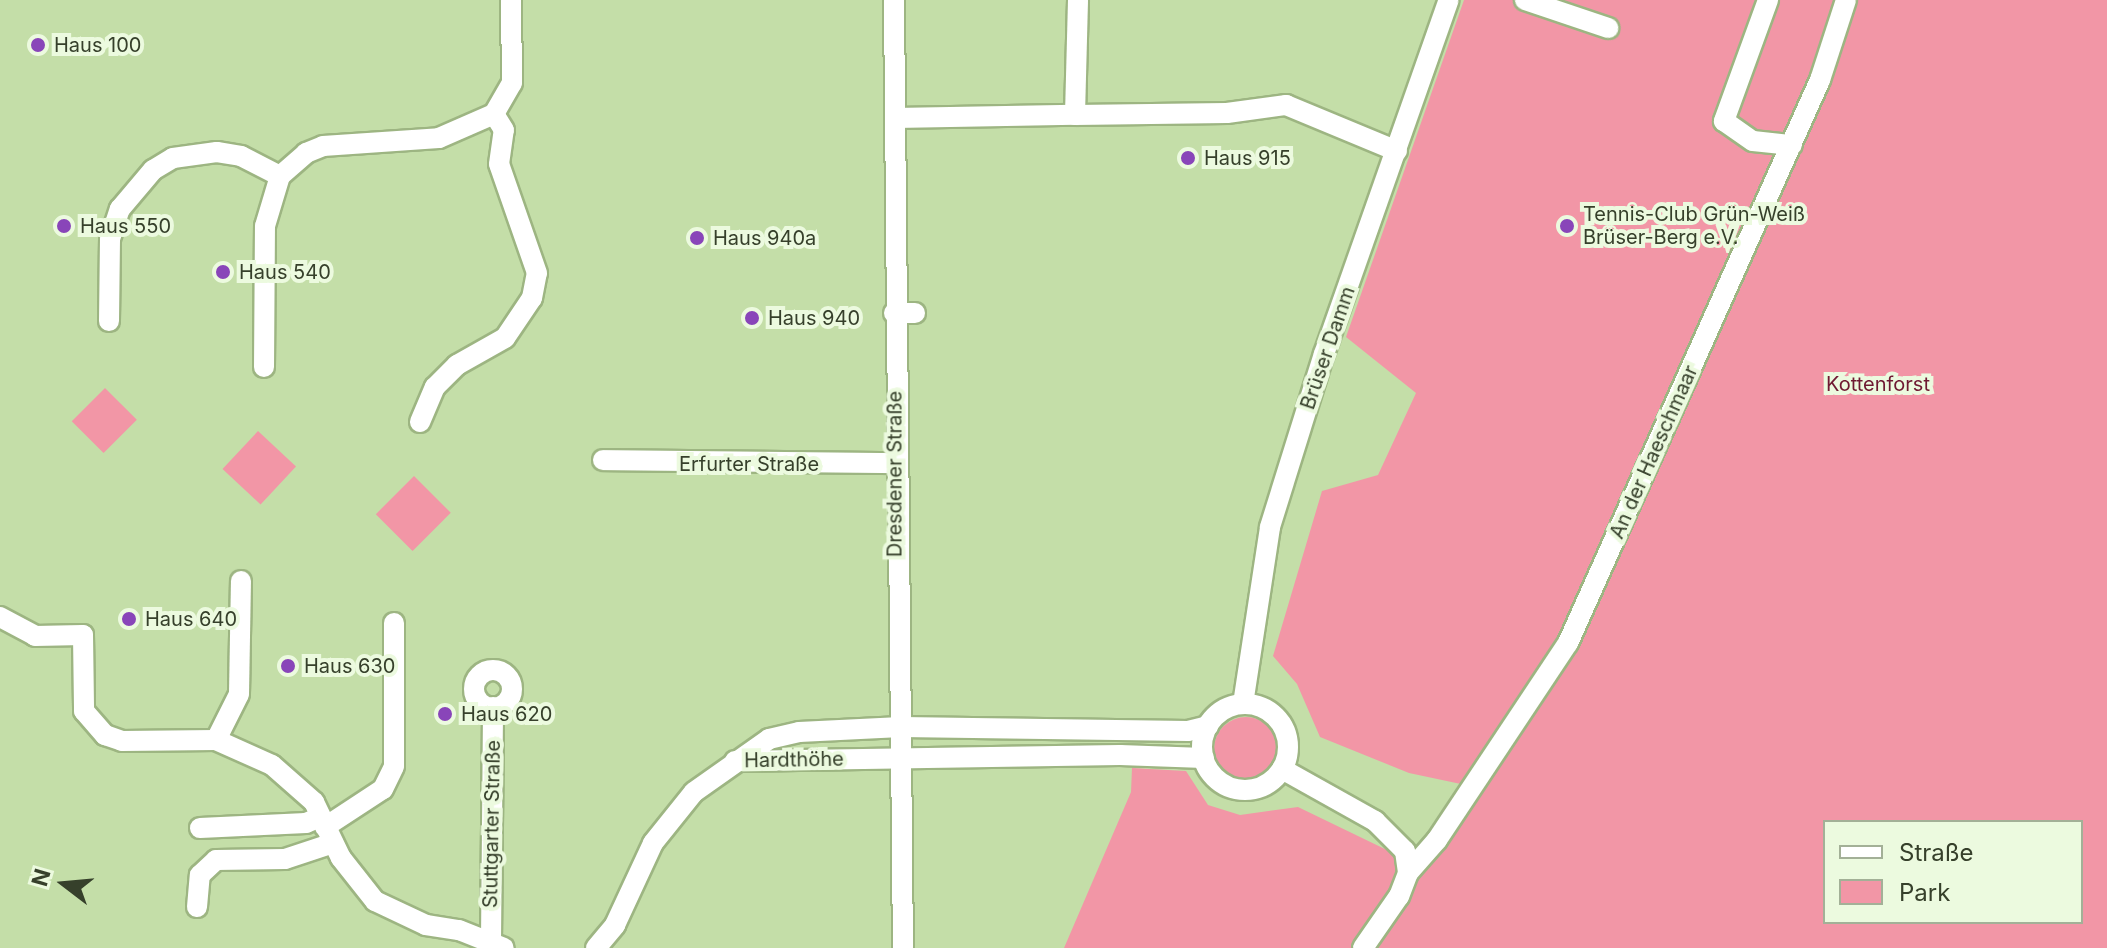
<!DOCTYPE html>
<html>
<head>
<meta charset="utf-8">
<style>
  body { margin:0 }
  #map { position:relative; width:2107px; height:948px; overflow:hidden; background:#c4dea8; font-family:Inter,sans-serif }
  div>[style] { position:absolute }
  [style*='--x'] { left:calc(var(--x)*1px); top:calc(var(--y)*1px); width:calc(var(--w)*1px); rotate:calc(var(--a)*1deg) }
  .green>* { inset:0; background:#f296a6; transform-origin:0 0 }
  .round { border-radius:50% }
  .roads { filter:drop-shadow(2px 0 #9db582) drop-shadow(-2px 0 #9db582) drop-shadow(0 2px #9db582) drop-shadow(0 -2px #9db582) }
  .minor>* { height:20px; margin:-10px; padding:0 10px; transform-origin:10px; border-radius:10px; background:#fff }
  .minor>.ring { margin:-10px; padding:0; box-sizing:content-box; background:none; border:20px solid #fff; border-radius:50% }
  .dots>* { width:22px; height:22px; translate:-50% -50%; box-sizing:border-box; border:4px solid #ecfadf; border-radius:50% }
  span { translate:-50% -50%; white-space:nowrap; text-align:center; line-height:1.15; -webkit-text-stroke:8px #ecfadf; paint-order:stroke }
  .poi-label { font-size:20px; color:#36402b }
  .left { translate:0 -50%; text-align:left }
  .street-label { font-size:20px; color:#36402b }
  .park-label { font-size:20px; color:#6f1932 }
  .legend { position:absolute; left:1823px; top:820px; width:260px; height:104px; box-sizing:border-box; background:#ecfadf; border:2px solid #a3b097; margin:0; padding:10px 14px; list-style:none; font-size:24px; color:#36402b }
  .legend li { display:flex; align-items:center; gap:16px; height:40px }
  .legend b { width:40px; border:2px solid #a3b097 }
  .north { position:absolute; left:24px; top:844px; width:80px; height:80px; -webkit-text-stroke:6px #ecfadf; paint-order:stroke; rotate:286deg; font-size:22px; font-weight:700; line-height:32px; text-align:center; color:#36402b }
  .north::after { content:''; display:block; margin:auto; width:28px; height:36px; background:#36402b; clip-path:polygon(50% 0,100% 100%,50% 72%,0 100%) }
</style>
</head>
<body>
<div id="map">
  <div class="green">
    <div style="clip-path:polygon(evenodd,1464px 0,2107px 0,2107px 948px,1064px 948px,1131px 792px,1132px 768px,1186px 771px,1208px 805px,1240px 815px,1298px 807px,1420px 866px,1475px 787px,1409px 773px,1320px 737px,1297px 684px,1273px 656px,1322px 491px,1378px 475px,1416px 393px,1346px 337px,1464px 0,1825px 822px,2081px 822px,2081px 922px,1825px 922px,1825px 822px)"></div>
    <div style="left:105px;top:388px;width:45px;height:47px;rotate:45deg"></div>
    <div style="left:258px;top:431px;width:52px;height:52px;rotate:43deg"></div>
    <div style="left:414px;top:476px;width:52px;height:54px;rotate:45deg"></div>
    <div class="round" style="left:1214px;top:717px;width:64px;height:64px"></div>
  </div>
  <div class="roads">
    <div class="minor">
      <div style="--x:894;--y:0;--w:948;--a:89.46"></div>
      <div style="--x:1525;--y:0;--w:88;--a:18.6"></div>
      <div style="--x:1768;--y:0;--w:129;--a:110"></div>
      <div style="--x:1724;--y:121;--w:35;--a:35"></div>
      <div style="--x:1753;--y:141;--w:39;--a:6"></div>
      <div style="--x:1075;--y:115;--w:152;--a:-0.8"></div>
      <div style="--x:1227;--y:113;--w:60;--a:-7.7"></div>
      <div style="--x:1286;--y:105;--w:120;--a:22.5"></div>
      <div style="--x:895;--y:118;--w:180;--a:-1"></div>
      <div style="--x:1075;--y:115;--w:115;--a:-88.5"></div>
      <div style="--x:894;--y:313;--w:21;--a:0"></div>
      <div style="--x:109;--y:321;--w:82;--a:-89.3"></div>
      <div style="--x:110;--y:239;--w:32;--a:-72"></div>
      <div style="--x:120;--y:209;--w:51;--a:-49.8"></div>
      <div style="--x:153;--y:170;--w:23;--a:-31"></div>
      <div style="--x:173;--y:158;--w:44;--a:-7.8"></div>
      <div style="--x:217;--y:152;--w:24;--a:9"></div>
      <div style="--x:241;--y:156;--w:44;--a:27.1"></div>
      <div style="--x:264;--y:367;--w:141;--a:-89.6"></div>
      <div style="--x:265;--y:226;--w:52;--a:-73.3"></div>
      <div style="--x:280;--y:176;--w:35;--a:-41"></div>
      <div style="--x:306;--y:153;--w:18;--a:-22"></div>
      <div style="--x:323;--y:146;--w:116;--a:-3.9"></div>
      <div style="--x:439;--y:138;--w:60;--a:-23.6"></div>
      <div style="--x:494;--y:114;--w:36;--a:-60"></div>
      <div style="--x:512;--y:83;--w:83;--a:-90.7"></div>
      <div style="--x:420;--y:422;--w:38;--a:-67"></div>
      <div style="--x:435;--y:387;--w:31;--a:-45"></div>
      <div style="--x:457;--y:365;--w:55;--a:-29.4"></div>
      <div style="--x:505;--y:338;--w:48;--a:-56"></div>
      <div style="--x:532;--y:298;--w:25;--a:-79"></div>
      <div style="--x:537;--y:273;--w:115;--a:-109.2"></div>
      <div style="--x:499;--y:164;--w:34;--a:-82"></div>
      <div style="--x:504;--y:130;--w:19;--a:-122"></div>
      <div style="--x:603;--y:460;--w:292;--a:0.6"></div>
      <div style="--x:0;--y:617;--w:40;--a:28"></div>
      <div style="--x:35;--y:636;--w:48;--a:-1.2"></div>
      <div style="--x:83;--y:635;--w:76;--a:89.2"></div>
      <div style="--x:84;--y:711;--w:32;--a:49"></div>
      <div style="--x:105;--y:735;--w:18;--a:19"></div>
      <div style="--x:122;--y:741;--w:94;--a:-0.6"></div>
      <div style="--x:216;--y:740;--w:61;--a:24.1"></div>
      <div style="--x:272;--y:765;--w:56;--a:41.4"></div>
      <div style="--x:314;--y:802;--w:62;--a:64.3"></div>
      <div style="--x:341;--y:858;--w:55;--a:51.7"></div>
      <div style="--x:375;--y:901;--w:56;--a:25.2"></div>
      <div style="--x:426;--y:925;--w:33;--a:9"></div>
      <div style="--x:459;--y:930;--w:48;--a:21.8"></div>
      <div class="ring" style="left:474px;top:670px;width:18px;height:18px"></div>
      <div style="--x:1243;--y:704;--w:179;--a:-81.3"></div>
      <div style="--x:1270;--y:527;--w:181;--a:-72.7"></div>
      <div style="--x:1324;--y:354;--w:375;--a:-70.6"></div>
      <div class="ring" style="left:1202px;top:704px;width:66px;height:66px"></div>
      <div style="--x:216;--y:740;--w:51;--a:-63.4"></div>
      <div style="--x:239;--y:694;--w:113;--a:-89"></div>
      <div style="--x:735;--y:761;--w:385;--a:-0.9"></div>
      <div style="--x:1120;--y:755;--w:84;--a:2"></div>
      <div style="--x:1282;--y:769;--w:107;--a:29.2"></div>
      <div style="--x:1375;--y:821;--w:42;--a:45"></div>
      <div style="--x:1405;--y:851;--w:22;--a:82"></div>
      <div style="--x:1408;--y:873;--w:25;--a:111"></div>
      <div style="--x:1399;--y:896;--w:63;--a:124.7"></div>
      <div style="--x:325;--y:827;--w:69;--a:-33.2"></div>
      <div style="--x:383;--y:789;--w:25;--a:-64"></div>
      <div style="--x:394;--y:766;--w:143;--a:-90"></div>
      <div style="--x:200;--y:828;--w:106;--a:-2.7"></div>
      <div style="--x:306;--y:823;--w:15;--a:-23"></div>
      <div style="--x:1408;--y:873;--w:44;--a:-48.7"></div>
      <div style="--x:1437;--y:840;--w:237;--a:-56.4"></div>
      <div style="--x:1568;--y:643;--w:617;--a:-65.89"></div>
      <div style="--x:1820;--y:80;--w:84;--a:-72"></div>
      <div style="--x:197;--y:907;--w:32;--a:-85"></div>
      <div style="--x:200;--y:875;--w:22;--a:-43"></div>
      <div style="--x:216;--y:860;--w:69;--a:-0.8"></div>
      <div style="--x:285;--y:859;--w:51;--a:-18.4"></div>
      <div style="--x:491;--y:941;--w:234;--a:-89.5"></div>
      <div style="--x:596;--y:948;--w:30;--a:-50"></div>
      <div style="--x:615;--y:925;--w:90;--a:-65.1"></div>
      <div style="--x:653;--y:843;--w:65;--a:-51.2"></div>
      <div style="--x:694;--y:792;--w:92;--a:-35.2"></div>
      <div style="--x:769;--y:739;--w:31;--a:-13"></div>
      <div style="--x:799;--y:732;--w:102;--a:-2.8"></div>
      <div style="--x:901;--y:727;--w:287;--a:0.8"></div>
      <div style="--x:1188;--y:731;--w:21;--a:-14"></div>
    </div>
  </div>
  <div class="dots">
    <div style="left:38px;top:45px;background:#8945b9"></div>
    <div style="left:1188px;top:158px;background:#8945b9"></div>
    <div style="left:64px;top:226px;background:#8945b9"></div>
    <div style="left:1567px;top:226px;background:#8945b9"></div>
    <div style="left:697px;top:238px;background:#8945b9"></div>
    <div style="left:223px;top:272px;background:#8945b9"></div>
    <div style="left:752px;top:318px;background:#8945b9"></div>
    <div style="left:129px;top:619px;background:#8945b9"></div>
    <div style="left:288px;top:666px;background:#8945b9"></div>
    <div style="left:445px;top:714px;background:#8945b9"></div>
  </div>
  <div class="poi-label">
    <span class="left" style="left:54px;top:45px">Haus 100</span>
    <span class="left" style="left:1204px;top:158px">Haus 915</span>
    <span class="left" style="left:1583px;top:226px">Tennis-Club Grün-Weiß<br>Brüser-Berg e.V.</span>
    <span class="left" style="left:80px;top:226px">Haus 550</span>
    <span class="left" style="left:713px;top:238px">Haus 940a</span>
    <span class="left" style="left:239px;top:272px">Haus 540</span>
    <span class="left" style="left:768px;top:318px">Haus 940</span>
    <span class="left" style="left:145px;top:619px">Haus 640</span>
    <span class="left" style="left:304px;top:666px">Haus 630</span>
    <span class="left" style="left:461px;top:714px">Haus 620</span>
  </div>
  <div class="street-label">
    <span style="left:1328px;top:348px;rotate:-71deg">Brüser Damm</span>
    <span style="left:1654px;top:452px;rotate:-66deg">An der Haeschmaar</span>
    <span style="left:749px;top:464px">Erfurter Straße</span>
    <span style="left:895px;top:474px;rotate:-90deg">Dresdener Straße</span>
    <span style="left:794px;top:760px;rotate:-1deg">Hardthöhe</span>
    <span style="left:492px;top:824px;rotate:-89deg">Stuttgarter Straße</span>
  </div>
  <div class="park-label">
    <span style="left:1878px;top:384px">Kottenforst</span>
  </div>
  <ul class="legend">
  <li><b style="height:10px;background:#fff"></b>Straße</li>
  <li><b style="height:22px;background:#f296a6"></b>Park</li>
  </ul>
  <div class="north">N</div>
</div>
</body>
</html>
